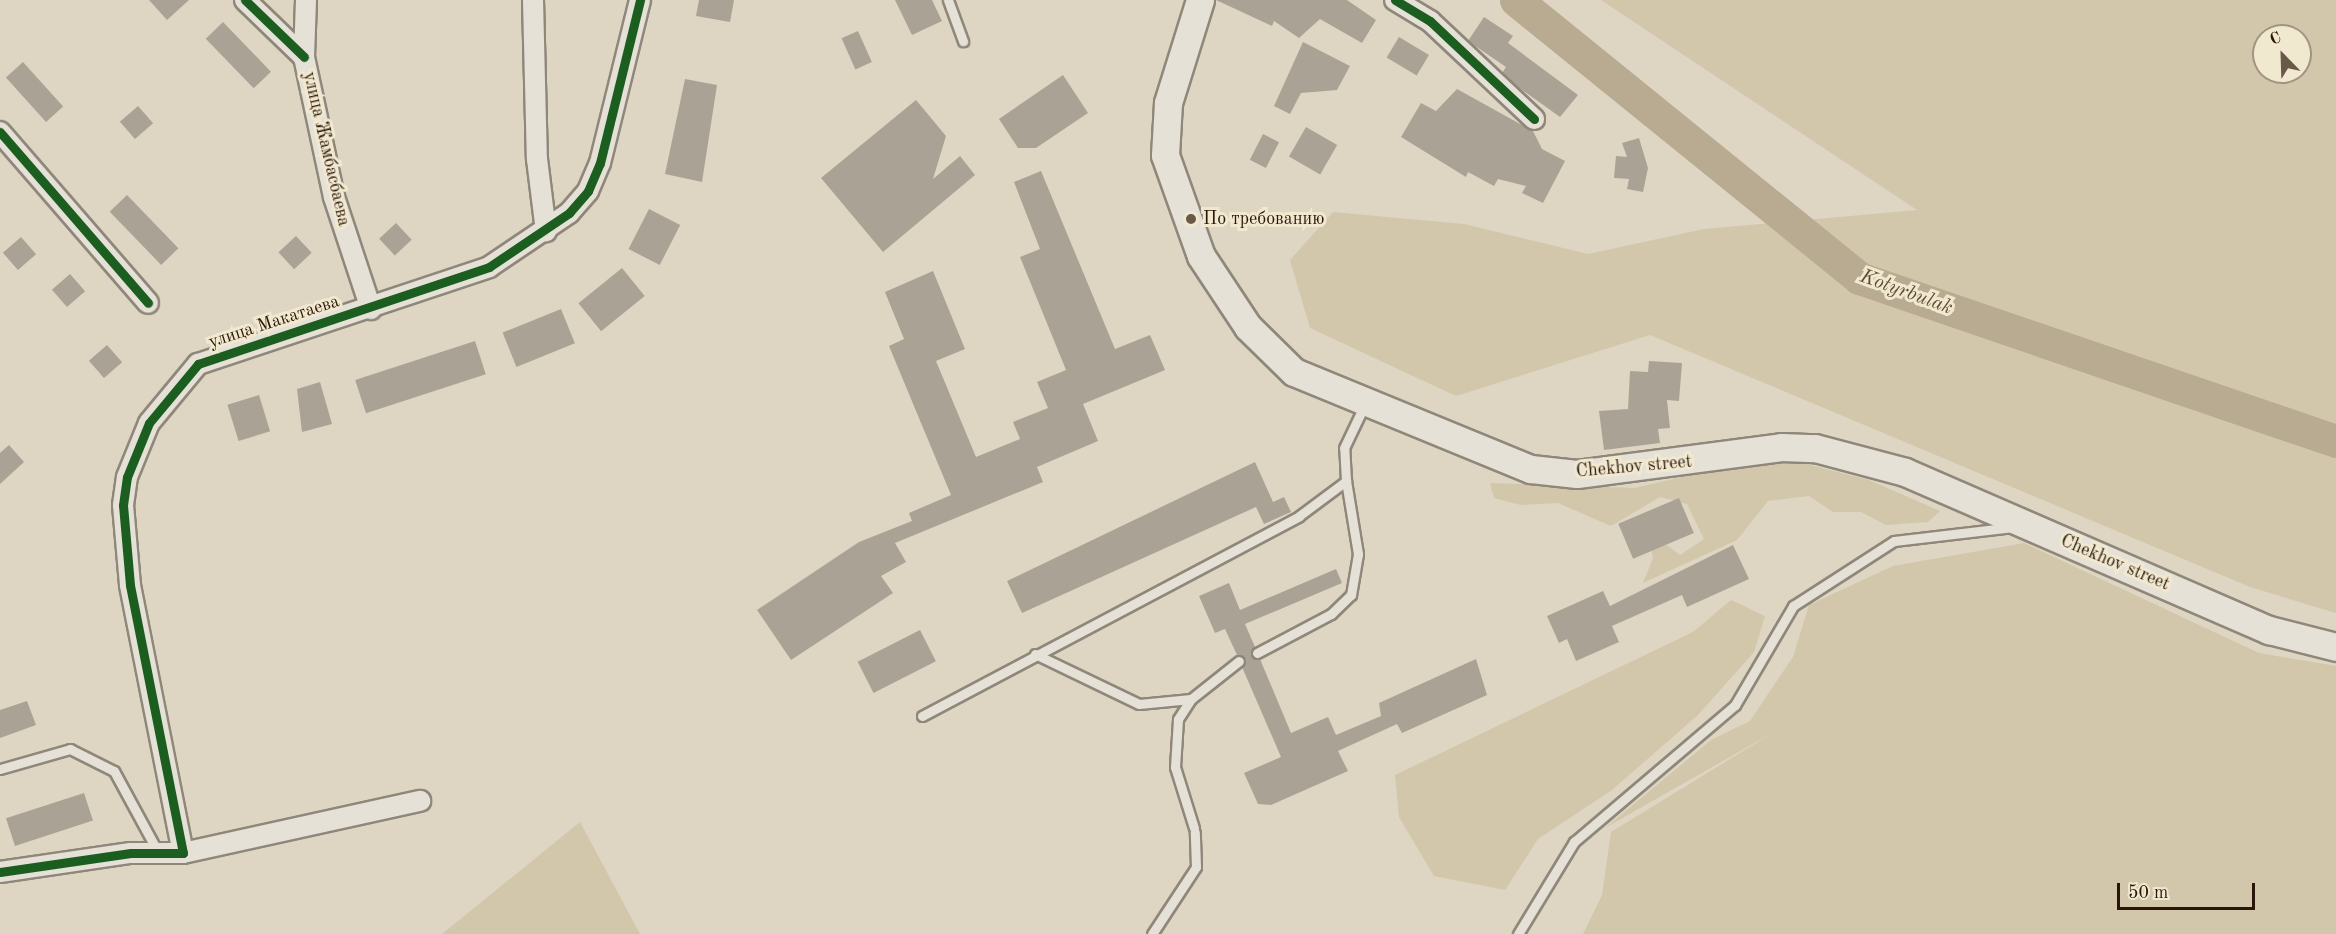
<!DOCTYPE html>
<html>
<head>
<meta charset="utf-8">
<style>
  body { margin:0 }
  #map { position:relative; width:2336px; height:934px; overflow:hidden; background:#ded6c2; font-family:"Old Standard TT",serif }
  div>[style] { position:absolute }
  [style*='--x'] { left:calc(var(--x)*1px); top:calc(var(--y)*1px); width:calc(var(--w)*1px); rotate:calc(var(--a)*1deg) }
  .green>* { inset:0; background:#d2c7ab }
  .river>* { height:33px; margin:-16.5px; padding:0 16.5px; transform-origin:16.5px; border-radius:16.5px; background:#b8ab91 }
  .building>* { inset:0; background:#aaa395; transform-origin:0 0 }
  .roads { filter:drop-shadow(2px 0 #8f877a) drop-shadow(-2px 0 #8f877a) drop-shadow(0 2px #8f877a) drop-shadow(0 -2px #8f877a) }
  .lane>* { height:9px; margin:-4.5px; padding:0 4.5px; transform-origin:4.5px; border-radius:4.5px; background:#e5e1d7 }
  .street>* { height:20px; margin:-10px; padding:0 10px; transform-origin:10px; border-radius:10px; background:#e5e1d7 }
  .secondary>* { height:27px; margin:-13.5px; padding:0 13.5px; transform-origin:13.5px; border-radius:13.5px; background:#e5e1d7 }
  .cycleway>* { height:9px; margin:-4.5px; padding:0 4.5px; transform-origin:4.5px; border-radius:4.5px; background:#1b5e20 }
  .dots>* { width:16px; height:16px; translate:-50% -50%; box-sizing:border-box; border:3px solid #f1e8d0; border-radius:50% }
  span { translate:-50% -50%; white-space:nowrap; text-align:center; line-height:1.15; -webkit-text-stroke:6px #f1e8d0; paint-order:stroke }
  .street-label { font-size:18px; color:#2a1608 }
  .poi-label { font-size:18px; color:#2a1608 }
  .left { translate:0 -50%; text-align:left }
  .water-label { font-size:20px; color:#5c4a36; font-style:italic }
  .north { position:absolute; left:2252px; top:24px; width:60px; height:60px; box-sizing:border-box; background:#f1e8d0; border:2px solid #a19480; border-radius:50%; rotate:337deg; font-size:16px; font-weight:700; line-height:24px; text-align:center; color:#2a1608 }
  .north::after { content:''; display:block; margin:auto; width:21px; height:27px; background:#695949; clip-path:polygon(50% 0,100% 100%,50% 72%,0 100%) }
  .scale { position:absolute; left:2117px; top:883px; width:138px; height:27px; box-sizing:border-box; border:3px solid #2a1608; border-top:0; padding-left:8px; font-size:18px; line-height:21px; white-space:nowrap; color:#2a1608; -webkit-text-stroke:4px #f1e8d0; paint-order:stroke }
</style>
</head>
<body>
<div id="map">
  <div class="green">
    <div style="clip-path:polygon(evenodd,1601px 0,2336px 0,2336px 613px,2250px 587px,1650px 335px,1456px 396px,1310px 328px,1290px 260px,1333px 212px,1464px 224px,1588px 254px,1704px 229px,1917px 210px,1601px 0,2264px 36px,2300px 36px,2300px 72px,2264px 72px,2264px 36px)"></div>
    <div style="clip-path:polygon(1791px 460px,1869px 480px,1940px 511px,1928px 522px,1886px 525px,1861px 512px,1833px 512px,1809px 496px,1768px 501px,1737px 540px,1643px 583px,1653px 558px,1649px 539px,1656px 537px,1680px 555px,1704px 539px,1687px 504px,1660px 497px,1611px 526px,1558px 503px,1521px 505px,1494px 498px,1490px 483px,1635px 488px,1724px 467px)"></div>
    <div style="clip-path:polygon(2024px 543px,2259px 653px,2336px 666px,2336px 934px,1583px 934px,1602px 895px,1611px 832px,1774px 732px,1605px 828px,1711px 740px,1750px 721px,1793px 657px,1809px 605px,1893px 566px)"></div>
    <div style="clip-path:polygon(1731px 600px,1765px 616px,1754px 652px,1698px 715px,1612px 790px,1538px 839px,1505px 890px,1434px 876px,1399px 817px,1395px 775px,1693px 632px)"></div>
    <div style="clip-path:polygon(580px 822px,640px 934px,442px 934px)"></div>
  </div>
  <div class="river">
    <div style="--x:1516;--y:0;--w:442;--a:39"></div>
    <div style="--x:1859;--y:278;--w:504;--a:18.87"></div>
  </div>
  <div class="building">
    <div style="clip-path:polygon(149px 0,189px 0,167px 20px)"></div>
    <div style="clip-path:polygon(699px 0,734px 0,730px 22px,696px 16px)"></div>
    <div style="clip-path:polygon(895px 0,932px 0,942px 21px,912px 35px)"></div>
    <div style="clip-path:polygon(1216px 0,1347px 0,1376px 20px,1362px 43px,1320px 19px,1299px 38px,1274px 21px,1272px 26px)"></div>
    <div style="clip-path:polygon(1484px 17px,1513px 36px,1508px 43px,1578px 95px,1560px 117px,1518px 87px,1502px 73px,1506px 67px,1468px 41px)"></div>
    <div style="left:223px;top:22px;width:69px;height:24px;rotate:46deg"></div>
    <div style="left:858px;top:31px;width:34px;height:18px;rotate:66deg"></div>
    <div style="left:1399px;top:37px;width:35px;height:24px;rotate:31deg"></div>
    <div style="clip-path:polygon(1303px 42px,1350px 66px,1337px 90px,1301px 93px,1290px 114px,1274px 106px)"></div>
    <div style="left:23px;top:62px;width:60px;height:23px;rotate:48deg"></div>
    <div style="clip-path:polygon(1063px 75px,1088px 113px,1036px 148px,1018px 148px,999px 119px)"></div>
    <div style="clip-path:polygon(685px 79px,717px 85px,702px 182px,665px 174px)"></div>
    <div style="clip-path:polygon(1457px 89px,1533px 131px,1542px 149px,1565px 161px,1543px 203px,1522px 193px,1526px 186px,1498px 179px,1494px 186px,1468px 172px,1466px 177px,1401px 137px,1421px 103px,1436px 111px)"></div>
    <div style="clip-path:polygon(916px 100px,946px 136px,933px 179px,960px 156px,975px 175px,883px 252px,821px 178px)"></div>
    <div style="left:138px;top:106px;width:23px;height:24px;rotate:49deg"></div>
    <div style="left:1306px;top:127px;width:36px;height:34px;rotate:30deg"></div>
    <div style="left:1263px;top:134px;width:18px;height:29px;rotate:27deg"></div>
    <div style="clip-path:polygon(1639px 138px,1648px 168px,1643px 192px,1627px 189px,1629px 179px,1614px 178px,1616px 156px,1627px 157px,1622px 143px)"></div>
    <div style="clip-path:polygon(1041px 171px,1115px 349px,1150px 335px,1165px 370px,1083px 404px,1098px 441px,1037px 467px,1043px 482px,895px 543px,906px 562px,881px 576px,893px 593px,791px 660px,757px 610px,859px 542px,912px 521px,909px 513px,951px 495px,889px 346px,904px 339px,885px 292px,933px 271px,965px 349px,936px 361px,976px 457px,1020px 439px,1013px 422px,1048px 408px,1037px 382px,1066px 370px,1020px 257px,1040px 249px,1014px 182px)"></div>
    <div style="left:127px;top:195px;width:74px;height:24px;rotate:46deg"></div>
    <div style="left:649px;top:209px;width:35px;height:45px;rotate:27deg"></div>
    <div style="left:396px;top:223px;width:23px;height:23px;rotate:47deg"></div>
    <div style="left:296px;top:236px;width:23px;height:24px;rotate:47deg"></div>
    <div style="left:21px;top:237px;width:23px;height:24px;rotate:49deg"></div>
    <div style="left:622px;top:268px;width:36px;height:56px;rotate:51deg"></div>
    <div style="left:70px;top:274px;width:23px;height:24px;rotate:49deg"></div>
    <div style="left:561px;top:309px;width:37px;height:63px;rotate:68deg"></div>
    <div style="left:475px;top:341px;width:35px;height:126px;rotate:72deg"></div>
    <div style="left:107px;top:345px;width:23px;height:24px;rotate:49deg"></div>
    <div style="clip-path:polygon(1649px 361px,1682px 363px,1679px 401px,1667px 400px,1670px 428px,1658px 429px,1660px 443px,1604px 450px,1599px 411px,1628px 409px,1630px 371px,1648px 372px)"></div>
    <div style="clip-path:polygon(320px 382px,332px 424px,302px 432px,297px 389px)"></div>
    <div style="left:259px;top:395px;width:38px;height:33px;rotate:73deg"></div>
    <div style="clip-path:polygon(9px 445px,24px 462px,0 484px,0 453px)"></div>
    <div style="clip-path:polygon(1255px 462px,1273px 502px,1284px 497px,1291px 512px,1264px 524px,1256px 507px,1022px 613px,1007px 581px)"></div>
    <div style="left:1679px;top:498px;width:38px;height:66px;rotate:67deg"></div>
    <div style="clip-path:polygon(1733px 545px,1749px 579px,1687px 607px,1682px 595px,1612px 626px,1619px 642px,1576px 661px,1567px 639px,1559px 643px,1547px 616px,1603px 591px,1610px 606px)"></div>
    <div style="clip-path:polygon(1336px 569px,1342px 583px,1245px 624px,1255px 647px,1251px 656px,1260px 659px,1291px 733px,1328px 717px,1336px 735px,1381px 716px,1379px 703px,1476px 659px,1487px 695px,1402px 733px,1397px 724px,1338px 751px,1348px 771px,1271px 805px,1258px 804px,1244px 773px,1281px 757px,1242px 667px,1245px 657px,1237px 655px,1225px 629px,1215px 633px,1199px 596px,1229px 583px,1240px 610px)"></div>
    <div style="left:920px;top:630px;width:35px;height:70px;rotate:63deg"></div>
    <div style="clip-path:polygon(27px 701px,36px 725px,0 738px,0 710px)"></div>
    <div style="left:84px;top:793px;width:29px;height:82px;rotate:72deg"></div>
  </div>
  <div class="roads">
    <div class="lane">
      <div style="--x:948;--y:0;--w:44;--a:69.9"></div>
      <div style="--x:1257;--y:653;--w:84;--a:-27.8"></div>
      <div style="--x:1331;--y:614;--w:28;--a:-44"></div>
      <div style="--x:1351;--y:595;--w:42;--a:-80.3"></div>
      <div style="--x:1358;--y:554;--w:74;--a:-99.3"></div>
      <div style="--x:1035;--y:654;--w:115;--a:25.7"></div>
      <div style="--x:1139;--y:704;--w:52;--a:-5.5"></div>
      <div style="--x:922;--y:716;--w:427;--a:-27.9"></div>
      <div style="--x:1299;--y:516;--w:59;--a:-36.7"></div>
      <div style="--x:1346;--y:481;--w:33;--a:-93"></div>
      <div style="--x:1344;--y:448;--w:49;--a:-64.5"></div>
      <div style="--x:0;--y:769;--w:73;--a:-15.9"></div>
      <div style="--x:70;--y:749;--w:49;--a:26.6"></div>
      <div style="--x:114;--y:771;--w:94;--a:61.5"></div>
      <div style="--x:1194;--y:828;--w:64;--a:-107.3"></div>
      <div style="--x:1175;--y:767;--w:48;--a:-86.4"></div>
      <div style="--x:1178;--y:719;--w:24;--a:-57"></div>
      <div style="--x:1191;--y:699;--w:61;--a:-38.4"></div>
      <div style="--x:1152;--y:934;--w:80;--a:-56.7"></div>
      <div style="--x:1196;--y:867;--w:35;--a:-92"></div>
      <div style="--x:1518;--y:934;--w:108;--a:-58.7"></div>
      <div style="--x:1574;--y:842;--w:211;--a:-40.4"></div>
      <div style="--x:1735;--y:705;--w:115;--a:-59.6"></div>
      <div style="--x:1793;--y:606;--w:120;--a:-32.8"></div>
      <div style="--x:1894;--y:541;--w:120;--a:-6.7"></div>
    </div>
    <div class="street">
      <div style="--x:245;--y:0;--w:82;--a:44"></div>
      <div style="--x:306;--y:0;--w:57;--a:92"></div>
      <div style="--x:304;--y:57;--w:143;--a:77.9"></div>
      <div style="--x:334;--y:197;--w:118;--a:71.7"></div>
      <div style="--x:533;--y:0;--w:159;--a:88.6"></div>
      <div style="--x:537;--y:159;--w:73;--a:82.9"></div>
      <div style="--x:1395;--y:0;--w:41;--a:31"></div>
      <div style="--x:1430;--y:21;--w:143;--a:43.3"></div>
      <div style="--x:0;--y:132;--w:226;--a:49.1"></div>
      <div style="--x:183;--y:853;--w:243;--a:-12.4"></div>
      <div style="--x:0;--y:872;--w:132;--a:-8.3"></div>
      <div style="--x:131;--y:853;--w:52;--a:0"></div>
      <div style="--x:183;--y:853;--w:273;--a:-101.2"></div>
      <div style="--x:130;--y:585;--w:80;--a:-95"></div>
      <div style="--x:123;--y:505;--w:28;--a:-82"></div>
      <div style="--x:127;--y:477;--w:58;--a:-67.8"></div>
      <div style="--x:149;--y:423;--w:77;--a:-50.3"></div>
      <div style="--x:198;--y:364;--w:307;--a:-18.4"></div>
      <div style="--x:489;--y:267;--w:97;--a:-34"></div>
      <div style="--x:569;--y:213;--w:29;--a:-49"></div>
      <div style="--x:588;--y:191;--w:30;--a:-67"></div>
      <div style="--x:600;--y:163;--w:168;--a:-76.2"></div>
    </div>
    <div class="secondary">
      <div style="--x:1200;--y:0;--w:108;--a:107.3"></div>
      <div style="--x:1168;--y:103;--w:52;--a:93.3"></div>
      <div style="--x:1165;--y:155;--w:107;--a:70.4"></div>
      <div style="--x:1201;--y:256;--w:85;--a:56.5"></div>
      <div style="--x:1248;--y:327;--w:64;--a:44.4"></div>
      <div style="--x:1294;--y:372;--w:256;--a:22.3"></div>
      <div style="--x:1531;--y:469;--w:46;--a:6.2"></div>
      <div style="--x:1577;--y:474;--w:206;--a:-7.5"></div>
      <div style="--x:1781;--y:447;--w:34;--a:2"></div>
      <div style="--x:1815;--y:448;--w:93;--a:14.9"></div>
      <div style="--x:1905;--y:472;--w:397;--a:23.5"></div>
      <div style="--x:2269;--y:630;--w:69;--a:14.2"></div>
    </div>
  </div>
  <div class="cycleway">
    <div style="--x:245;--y:0;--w:82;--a:44"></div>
    <div style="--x:1395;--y:0;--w:41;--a:31"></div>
    <div style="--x:1430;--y:21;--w:143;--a:43.3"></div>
    <div style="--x:0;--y:132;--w:226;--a:49.1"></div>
    <div style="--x:0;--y:872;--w:132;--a:-8.3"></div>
    <div style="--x:131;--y:853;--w:52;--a:0"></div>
    <div style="--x:183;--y:853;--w:273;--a:-101.2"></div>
    <div style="--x:130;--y:585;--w:80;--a:-95"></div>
    <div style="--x:123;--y:505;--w:28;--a:-82"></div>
    <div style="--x:127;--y:477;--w:58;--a:-67.8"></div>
    <div style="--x:149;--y:423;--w:77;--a:-50.3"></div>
    <div style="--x:198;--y:364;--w:307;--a:-18.4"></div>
    <div style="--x:489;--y:267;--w:97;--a:-34"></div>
    <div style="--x:569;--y:213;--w:29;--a:-49"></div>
    <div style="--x:588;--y:191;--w:30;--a:-67"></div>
    <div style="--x:600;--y:163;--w:168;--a:-76.2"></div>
  </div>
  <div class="dots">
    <div style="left:1191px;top:219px;background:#695949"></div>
  </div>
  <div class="street-label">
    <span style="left:326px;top:149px;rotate:77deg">улица Жамбасбаева</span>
    <span style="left:274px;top:322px;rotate:-18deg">улица Макатаева</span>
    <span style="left:1634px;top:467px;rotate:-5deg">Chekhov street</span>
    <span style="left:2115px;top:563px;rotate:23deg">Chekhov street</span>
  </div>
  <div class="poi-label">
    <span class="left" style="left:1203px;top:219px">По требованию</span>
  </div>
  <div class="water-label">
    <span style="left:1906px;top:293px;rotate:20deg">Kotyrbulak</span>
  </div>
  <div class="north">С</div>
  <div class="scale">50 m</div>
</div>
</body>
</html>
